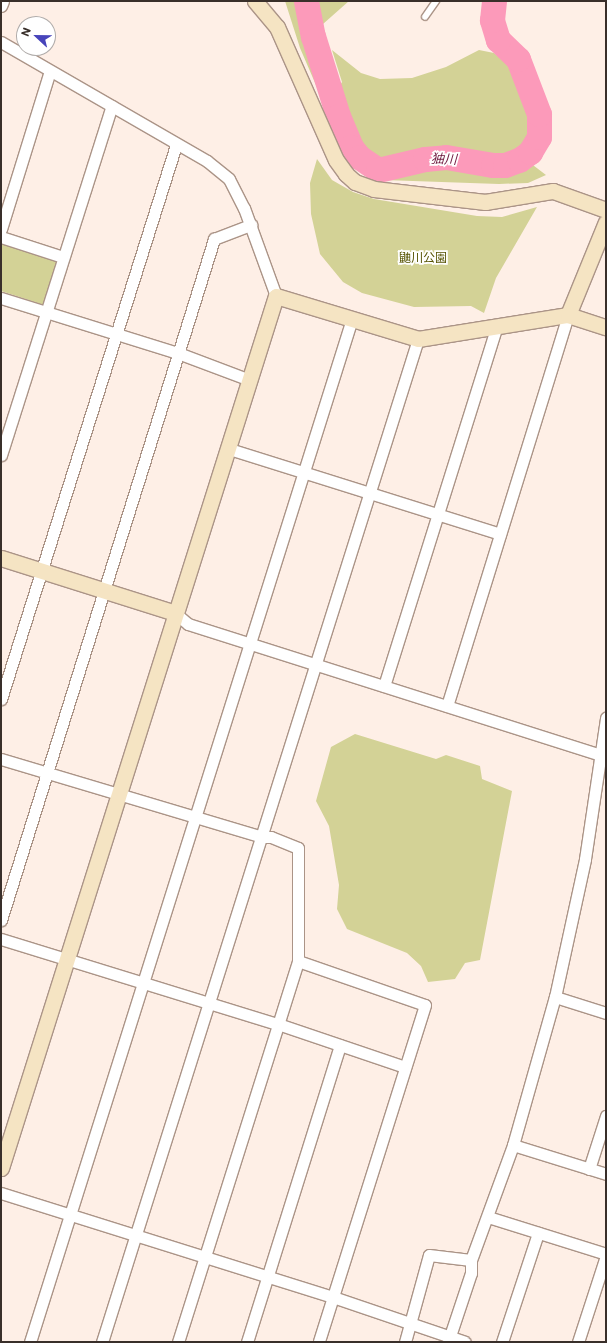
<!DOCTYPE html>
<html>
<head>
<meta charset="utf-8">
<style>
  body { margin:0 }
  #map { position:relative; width:607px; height:1343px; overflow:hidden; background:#feefe6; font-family:Commissioner,"Noto Sans JP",sans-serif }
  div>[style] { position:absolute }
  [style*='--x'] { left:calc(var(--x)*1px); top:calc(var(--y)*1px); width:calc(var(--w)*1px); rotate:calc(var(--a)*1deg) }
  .green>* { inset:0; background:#d3d296 }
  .river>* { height:25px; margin:-12.5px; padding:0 12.5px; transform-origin:12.5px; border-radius:12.5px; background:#fc9aba }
  .roads { filter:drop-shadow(1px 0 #ab9487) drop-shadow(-1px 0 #ab9487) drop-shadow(0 1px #ab9487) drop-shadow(0 -1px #ab9487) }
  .lane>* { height:5.5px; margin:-2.75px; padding:0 2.75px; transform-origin:2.75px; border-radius:2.75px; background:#fff }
  .street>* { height:11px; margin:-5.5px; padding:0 5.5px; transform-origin:5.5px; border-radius:5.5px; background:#fff }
  .secondary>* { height:15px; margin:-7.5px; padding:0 7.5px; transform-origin:7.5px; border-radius:7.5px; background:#f5e4c3 }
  span { translate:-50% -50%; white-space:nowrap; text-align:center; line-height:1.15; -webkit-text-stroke:3.5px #fff; paint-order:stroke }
  .park-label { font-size:12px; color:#575404 }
  .water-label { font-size:13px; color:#6e193e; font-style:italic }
  .frame { position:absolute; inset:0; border:2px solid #392f2a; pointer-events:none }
  .north { position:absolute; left:16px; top:16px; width:40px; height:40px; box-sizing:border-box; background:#fff; border:1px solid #b0acaa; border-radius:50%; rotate:292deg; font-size:11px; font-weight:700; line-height:16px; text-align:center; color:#392f2a }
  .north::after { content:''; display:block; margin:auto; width:14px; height:18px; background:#4744ba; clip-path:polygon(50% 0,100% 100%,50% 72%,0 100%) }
</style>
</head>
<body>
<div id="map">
  <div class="green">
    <div style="clip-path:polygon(285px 1px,349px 1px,323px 24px,328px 113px,300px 48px)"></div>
    <div style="clip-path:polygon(332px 50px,361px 73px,380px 79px,412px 78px,446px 67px,479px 50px,494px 53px,509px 65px,522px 84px,531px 114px,532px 135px,522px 149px,498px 160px,472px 154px,441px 155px,413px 157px,389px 165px,375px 164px,365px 153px,339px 87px,342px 82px)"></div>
    <div style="clip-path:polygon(521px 156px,546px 175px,528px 183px,499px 184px,384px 180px,396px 168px,431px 159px,507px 164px)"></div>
    <div style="clip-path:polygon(317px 159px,332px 180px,353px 192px,374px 199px,477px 216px,502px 217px,537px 207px,496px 278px,484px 313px,471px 306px,414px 307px,362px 293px,343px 282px,320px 254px,311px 214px,310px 183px)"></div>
    <div style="clip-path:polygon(1px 243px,58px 259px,44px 305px,1px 291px)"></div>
    <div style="clip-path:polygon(355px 734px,436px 759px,446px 755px,480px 766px,482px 779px,512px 791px,480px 960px,465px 963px,455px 979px,428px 982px,421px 966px,407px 953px,347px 929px,337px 909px,339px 885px,329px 826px,316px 801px,331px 747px)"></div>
  </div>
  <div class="river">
    <div style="--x:306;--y:1;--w:36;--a:79"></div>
    <div style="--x:313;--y:36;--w:84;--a:72.6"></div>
    <div style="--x:338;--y:116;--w:34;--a:67"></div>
    <div style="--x:351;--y:147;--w:13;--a:51"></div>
    <div style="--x:359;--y:157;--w:23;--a:34"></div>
    <div style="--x:378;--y:170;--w:48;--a:-13.2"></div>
    <div style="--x:425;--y:159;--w:21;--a:-5"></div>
    <div style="--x:446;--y:157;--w:48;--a:9.7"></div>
    <div style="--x:493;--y:165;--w:12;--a:0"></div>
    <div style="--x:505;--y:165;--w:15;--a:-20"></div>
    <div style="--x:519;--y:160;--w:14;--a:-36"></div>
    <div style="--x:530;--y:152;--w:17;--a:-59"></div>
    <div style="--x:539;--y:137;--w:23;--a:-90"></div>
    <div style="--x:539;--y:114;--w:59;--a:-110.9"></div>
    <div style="--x:518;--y:59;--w:28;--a:-136"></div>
    <div style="--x:498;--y:40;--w:21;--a:-107"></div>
    <div style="--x:492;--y:20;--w:19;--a:-84"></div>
  </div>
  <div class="roads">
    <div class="lane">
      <div style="--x:425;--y:17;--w:19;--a:-55"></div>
    </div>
    <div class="street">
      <div style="--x:1;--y:6;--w:5;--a:-68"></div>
      <div style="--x:1;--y:42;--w:238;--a:30"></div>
      <div style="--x:207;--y:161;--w:28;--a:39"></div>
      <div style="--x:229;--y:179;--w:33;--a:63"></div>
      <div style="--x:244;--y:208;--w:94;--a:70"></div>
      <div style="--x:1;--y:229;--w:165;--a:-72.8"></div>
      <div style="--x:1;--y:237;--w:65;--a:17.9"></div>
      <div style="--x:1;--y:298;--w:185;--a:17.3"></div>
      <div style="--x:178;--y:353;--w:77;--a:20.6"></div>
      <div style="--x:229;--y:449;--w:284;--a:17.4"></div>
      <div style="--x:1;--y:455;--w:366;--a:-72.4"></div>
      <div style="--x:175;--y:613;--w:17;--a:40"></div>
      <div style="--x:188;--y:624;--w:433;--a:17.6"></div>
      <div style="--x:384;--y:686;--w:374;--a:-72.6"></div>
      <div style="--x:1;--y:699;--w:581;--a:-72.47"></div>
      <div style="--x:447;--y:706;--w:409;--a:-72.8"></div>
      <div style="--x:1;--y:759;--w:272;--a:16.6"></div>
      <div style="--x:262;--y:837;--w:9;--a:0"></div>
      <div style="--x:271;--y:837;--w:29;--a:22"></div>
      <div style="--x:298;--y:848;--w:113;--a:90"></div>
      <div style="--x:298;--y:961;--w:134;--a:19.1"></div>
      <div style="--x:425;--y:1005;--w:353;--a:107.5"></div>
      <div style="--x:1;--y:920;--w:714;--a:-72.63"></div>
      <div style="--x:214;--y:239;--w:40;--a:-21"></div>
      <div style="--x:1;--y:939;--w:290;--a:17.1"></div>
      <div style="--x:278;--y:1024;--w:134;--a:18.7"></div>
      <div style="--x:555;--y:997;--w:53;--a:17.4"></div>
      <div style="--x:513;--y:1145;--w:97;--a:17.3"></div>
      <div style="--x:589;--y:1169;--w:56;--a:-72.2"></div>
      <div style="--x:1;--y:1193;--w:348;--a:17.4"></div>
      <div style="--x:333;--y:1297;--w:139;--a:18.8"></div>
      <div style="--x:488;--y:1217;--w:124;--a:17.4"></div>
      <div style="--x:30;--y:1342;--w:1072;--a:-72.53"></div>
      <div style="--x:102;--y:1342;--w:1052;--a:-72.51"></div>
      <div style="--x:178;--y:1342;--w:399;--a:-72.5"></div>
      <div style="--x:247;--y:1342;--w:311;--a:-72.6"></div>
      <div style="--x:405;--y:1342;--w:90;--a:-74.6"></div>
      <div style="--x:429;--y:1255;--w:42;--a:6.8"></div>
      <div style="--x:448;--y:1342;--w:73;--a:-71.6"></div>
      <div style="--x:471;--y:1273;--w:13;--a:-90"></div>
      <div style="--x:471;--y:1260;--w:122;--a:-69.9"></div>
      <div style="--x:513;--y:1145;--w:154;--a:-74.2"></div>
      <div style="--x:555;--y:997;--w:141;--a:-77.7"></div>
      <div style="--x:585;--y:859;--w:143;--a:-81.5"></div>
      <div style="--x:502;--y:1342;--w:115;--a:-71.7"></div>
      <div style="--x:578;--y:1342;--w:90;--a:-72"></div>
    </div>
    <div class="secondary">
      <div style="--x:255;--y:1;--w:34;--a:50"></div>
      <div style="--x:277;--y:27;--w:145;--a:66.1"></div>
      <div style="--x:336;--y:160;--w:17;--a:54"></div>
      <div style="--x:346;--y:174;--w:12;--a:42"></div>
      <div style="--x:355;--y:182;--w:20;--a:20"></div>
      <div style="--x:374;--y:189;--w:112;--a:6.7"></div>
      <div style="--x:485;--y:202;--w:69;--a:-9.2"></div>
      <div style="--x:553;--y:191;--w:56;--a:19.7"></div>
      <div style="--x:568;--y:315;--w:100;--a:-67.8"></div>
      <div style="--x:1;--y:558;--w:182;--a:17.5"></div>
      <div style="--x:1;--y:1168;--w:914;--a:-72.5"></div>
      <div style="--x:276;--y:296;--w:148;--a:16.8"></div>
      <div style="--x:418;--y:339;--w:152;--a:-9.1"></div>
      <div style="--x:568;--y:315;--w:40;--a:18"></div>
    </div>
  </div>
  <div class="park-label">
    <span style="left:423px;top:258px">鼬川公園</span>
  </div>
  <div class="water-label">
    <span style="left:444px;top:159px;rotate:2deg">㹨川</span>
  </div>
  <div class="frame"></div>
  <div class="north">N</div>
</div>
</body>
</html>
